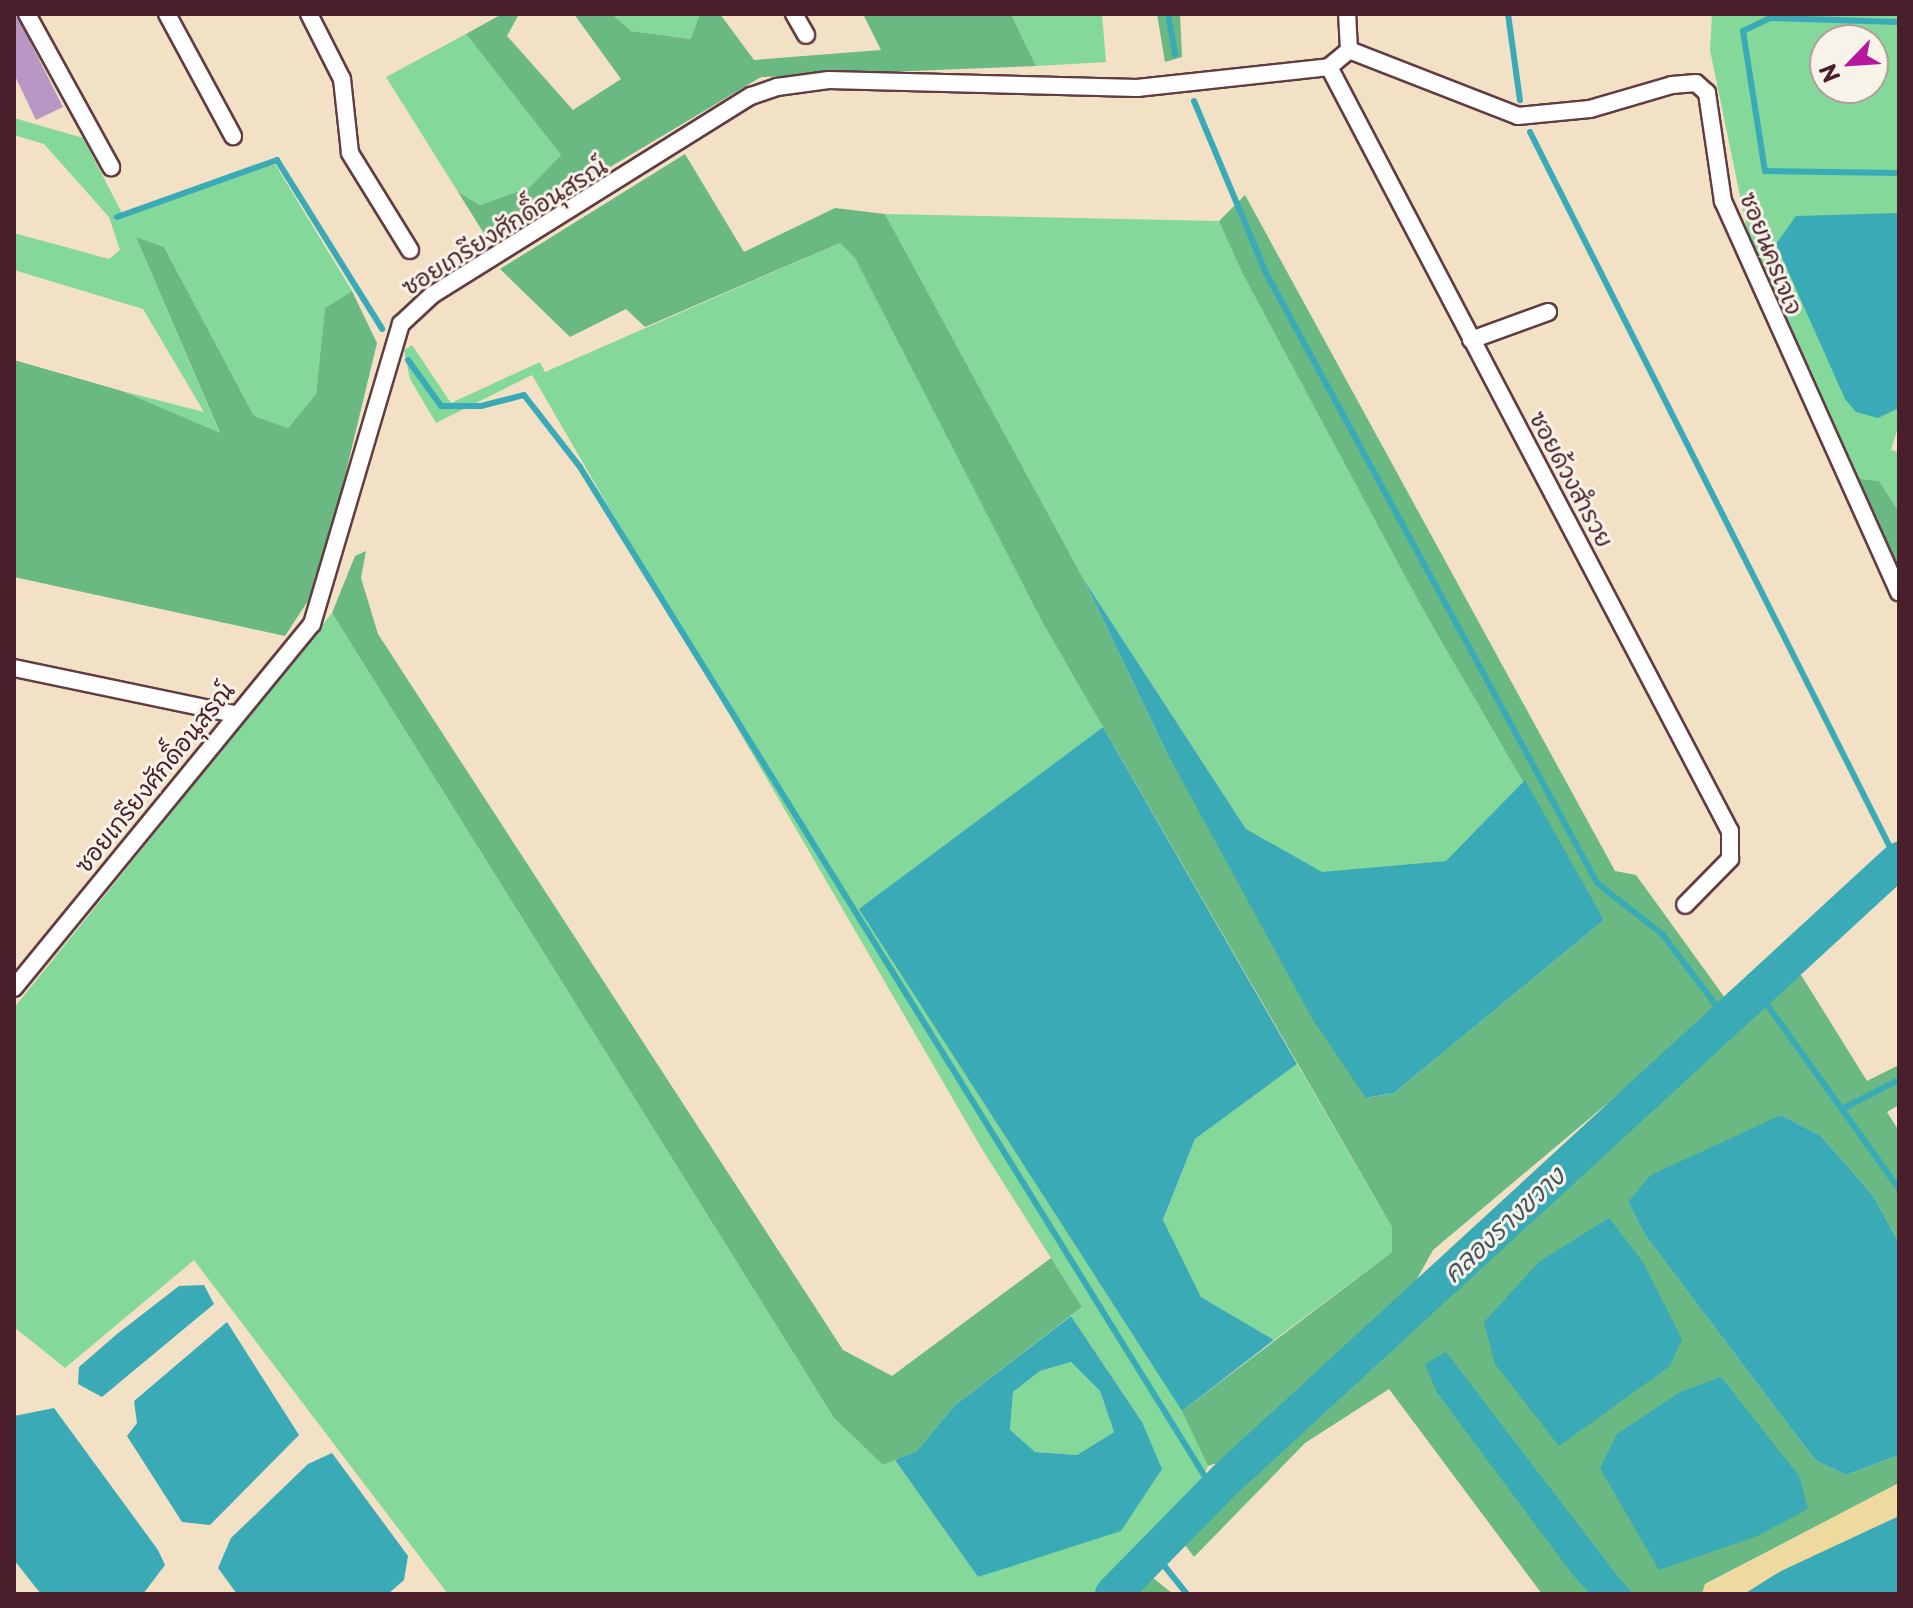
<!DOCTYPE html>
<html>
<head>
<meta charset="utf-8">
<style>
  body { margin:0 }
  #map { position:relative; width:1913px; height:1608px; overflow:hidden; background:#f3e1c6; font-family:"Playpen Sans","Playpen Sans Thai",sans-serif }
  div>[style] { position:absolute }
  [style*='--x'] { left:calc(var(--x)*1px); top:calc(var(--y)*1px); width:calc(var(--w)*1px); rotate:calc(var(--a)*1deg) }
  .green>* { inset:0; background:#83d89a }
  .forest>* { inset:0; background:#6ab882 }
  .sand>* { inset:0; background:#eeda9e }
  .water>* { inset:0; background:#39aab6 }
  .stream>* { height:6px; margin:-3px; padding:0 3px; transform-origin:3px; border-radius:3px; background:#39aab6 }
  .river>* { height:36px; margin:-18px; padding:0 18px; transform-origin:18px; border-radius:18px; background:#39aab6 }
  .building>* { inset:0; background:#b897c5 }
  .roads { filter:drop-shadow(2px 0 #633c42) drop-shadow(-2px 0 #633c42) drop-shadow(0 2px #633c42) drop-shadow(0 -2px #633c42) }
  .minor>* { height:16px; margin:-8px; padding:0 8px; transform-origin:8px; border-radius:8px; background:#fff }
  span { translate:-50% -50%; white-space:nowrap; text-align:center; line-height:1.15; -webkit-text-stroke:6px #f7f3e8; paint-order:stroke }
  .street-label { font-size:24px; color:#4a1f2b }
  .water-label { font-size:26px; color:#435763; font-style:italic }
  .frame { position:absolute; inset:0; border:16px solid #4a1f2b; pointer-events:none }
  .north { position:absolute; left:1809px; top:24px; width:80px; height:80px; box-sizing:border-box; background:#f7f3e8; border:2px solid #b29e9c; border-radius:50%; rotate:245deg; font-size:22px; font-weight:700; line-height:32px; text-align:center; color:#4a1f2b }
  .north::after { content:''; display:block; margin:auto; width:28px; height:36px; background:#b5179e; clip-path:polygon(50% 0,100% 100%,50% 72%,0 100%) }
</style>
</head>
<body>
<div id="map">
  <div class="green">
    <div style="clip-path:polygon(612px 14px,700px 14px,692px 39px,631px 31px)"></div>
    <div style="clip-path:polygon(1011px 14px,1102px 14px,1106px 62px,1036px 66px)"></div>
    <div style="clip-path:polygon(evenodd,1712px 14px,1899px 14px,1899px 424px,1891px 450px,1899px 452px,1899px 512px,1879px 481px,1853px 478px,1752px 254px,1710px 50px,1712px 14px,1825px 40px,1873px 40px,1873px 88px,1825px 88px,1825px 40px)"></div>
    <div style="clip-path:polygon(466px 34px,561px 155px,530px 187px,480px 205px,458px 192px,386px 77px)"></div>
    <div style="clip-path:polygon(14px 118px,83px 138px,124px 217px,275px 164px,352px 291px,325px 308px,316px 394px,288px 428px,254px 416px,164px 247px,136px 237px,220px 434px,122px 391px,204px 412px,143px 309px,14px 270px,14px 233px,109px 259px,120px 250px,109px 217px,44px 144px,14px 135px)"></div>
    <div style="clip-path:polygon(885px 214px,1219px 221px,1425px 613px,1525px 780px,1447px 861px,1322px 873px,1246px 829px,1084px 580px)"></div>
    <div style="clip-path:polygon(840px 243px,855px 258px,1103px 727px,860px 909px,1168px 1380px,1208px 1466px,1190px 1505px,1095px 1594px,448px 1594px,194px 1260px,65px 1368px,14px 1327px,14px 1008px,332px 613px,834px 1418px,883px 1465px,895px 1460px,978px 1577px,1085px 1540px,1142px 1422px,1071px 1316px,1082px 1307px,982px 1149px,532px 375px,436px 423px,410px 379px,404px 350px,412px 345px,451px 403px,540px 362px,545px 372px)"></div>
    <div style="clip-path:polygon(1297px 1064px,1392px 1227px,1392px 1252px,1274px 1340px,1201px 1297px,1163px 1221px,1195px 1139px)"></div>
    <div style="clip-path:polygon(1071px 1362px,1100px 1391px,1114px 1432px,1077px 1455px,1035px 1452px,1010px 1431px,1013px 1392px,1040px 1371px)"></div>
  </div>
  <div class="forest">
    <div style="clip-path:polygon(502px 14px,519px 14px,507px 36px,573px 110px,621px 79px,574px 14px,612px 14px,631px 31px,691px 39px,700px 14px,720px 14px,754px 60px,881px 50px,863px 14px,1011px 14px,1036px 66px,761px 77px,488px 240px,458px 192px,480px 205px,530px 187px,561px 155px,466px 34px)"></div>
    <div style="clip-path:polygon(1157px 14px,1180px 14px,1182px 57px,1165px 62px)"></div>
    <div style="clip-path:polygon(685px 154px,744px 252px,835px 208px,885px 214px,1084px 580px,1167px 753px,1367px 1098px,1394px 1093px,1604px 920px,1425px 613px,1243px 274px,1219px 221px,1245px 195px,1615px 871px,1636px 875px,1728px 1002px,1433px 1250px,1401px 1308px,1233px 1458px,1208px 1466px,1182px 1411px,1392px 1252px,1392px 1227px,1043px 623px,855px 258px,840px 243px,645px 327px,626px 309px,570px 337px,500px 269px)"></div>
    <div style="clip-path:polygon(136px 237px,164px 247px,254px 416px,288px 428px,316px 394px,325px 308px,352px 291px,377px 343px,319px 584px,285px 636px,14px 577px,14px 360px,122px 391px,220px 433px)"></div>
    <div style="clip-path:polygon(1853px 478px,1879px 481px,1899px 512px,1899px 580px)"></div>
    <div style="clip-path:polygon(366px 551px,361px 578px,378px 634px,843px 1350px,892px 1376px,1051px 1258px,1082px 1307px,954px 1406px,917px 1451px,883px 1465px,834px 1418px,332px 613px,355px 556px)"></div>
    <div style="clip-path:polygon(1798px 970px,1867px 1081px,1899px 1065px,1899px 1105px,1887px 1112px,1899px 1131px,1899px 1243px,1874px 1197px,1821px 1136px,1781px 1115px,1628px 1202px,1645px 1235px,1815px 1460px,1846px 1475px,1899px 1455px,1899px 1483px,1705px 1584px,1702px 1594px,1634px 1594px,1437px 1393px,1590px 1594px,1542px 1594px,1389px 1389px,1305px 1443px,1194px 1557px,1183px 1542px,1260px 1463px,1374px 1367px)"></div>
    <div style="clip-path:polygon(1147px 1573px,1173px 1594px,1121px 1594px,1135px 1579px)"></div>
  </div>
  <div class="sand">
    <div style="clip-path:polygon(1899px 1483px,1899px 1516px,1744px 1594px,1702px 1594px,1705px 1585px)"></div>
  </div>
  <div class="water">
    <div style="clip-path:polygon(1899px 213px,1899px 408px,1878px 418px,1856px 412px,1845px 399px,1776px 244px,1796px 216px)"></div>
    <div style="clip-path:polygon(1084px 580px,1246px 829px,1322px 872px,1446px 861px,1525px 780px,1604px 920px,1394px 1093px,1366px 1098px,1313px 1020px,1167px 753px)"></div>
    <div style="clip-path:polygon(1103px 727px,1297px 1064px,1195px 1139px,1163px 1220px,1201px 1297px,1274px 1340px,1182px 1411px,859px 909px)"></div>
    <div style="clip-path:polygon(1781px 1115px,1821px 1136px,1874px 1197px,1899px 1243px,1899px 1455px,1846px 1475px,1815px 1460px,1645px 1235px,1628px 1202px,1651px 1175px)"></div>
    <div style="clip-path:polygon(1609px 1218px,1643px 1262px,1682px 1339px,1670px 1366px,1559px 1446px,1495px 1364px,1484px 1322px,1539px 1262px)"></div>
    <div style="clip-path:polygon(204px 1285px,214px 1304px,102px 1397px,78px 1384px,79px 1367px,117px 1334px,179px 1286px)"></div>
    <div style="clip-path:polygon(evenodd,1071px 1316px,1142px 1422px,1162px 1469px,1121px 1531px,978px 1577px,895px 1460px,917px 1451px,954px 1406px,1071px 1316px,1071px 1362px,1100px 1391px,1114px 1432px,1077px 1455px,1035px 1452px,1010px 1430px,1013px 1392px,1040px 1371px,1071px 1362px)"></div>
    <div style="clip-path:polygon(227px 1322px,299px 1435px,210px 1525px,182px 1522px,127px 1436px,137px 1423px,134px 1401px)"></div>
    <div style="clip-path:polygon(1446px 1352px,1619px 1578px,1634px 1594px,1590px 1594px,1573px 1575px,1437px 1393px,1425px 1364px)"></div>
    <div style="clip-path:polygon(1721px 1377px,1799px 1476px,1808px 1509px,1757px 1536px,1659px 1570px,1600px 1468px,1617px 1434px,1680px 1392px)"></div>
    <div style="clip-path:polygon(54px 1408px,158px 1550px,165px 1565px,143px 1594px,41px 1594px,14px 1560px,14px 1416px)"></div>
    <div style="clip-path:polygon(332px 1453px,408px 1556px,404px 1580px,388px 1594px,237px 1594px,218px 1568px,231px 1538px,308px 1464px)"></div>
    <div style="clip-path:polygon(1899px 1516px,1899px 1594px,1744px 1594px,1781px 1571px)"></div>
  </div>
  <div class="stream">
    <div style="--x:1168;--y:14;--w:41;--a:80.1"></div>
    <div style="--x:1508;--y:14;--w:87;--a:82.1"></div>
    <div style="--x:1899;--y:22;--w:129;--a:-178.2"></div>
    <div style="--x:1770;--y:18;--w:30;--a:154"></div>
    <div style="--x:1743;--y:31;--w:142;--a:81.1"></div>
    <div style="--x:1765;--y:171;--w:134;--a:0.9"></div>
    <div style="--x:1194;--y:101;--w:186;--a:67.3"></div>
    <div style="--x:1266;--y:273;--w:694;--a:61.51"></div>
    <div style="--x:1597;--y:883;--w:84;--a:38.2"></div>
    <div style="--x:1663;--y:935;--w:106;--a:53"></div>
    <div style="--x:1530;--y:132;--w:816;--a:63.28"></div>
    <div style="--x:117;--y:217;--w:170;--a:-19.6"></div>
    <div style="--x:277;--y:160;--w:199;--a:58.1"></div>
    <div style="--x:408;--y:360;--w:57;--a:54.3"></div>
    <div style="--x:441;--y:406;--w:40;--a:0"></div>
    <div style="--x:481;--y:406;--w:44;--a:-14.3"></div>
    <div style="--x:524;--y:395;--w:91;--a:52.1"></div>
    <div style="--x:580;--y:467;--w:1204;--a:58.24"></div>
    <div style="--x:1758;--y:992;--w:242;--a:54.4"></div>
    <div style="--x:1842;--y:1109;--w:64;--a:-27"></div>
    <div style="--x:1154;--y:1553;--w:53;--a:51.2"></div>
  </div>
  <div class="river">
    <div style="--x:1113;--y:1594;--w:160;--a:-45.5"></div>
    <div style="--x:1225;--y:1480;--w:916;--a:-42.61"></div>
  </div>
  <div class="building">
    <div style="clip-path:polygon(16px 14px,63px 107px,36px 120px,14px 74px)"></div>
  </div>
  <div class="roads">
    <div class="minor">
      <div style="--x:27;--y:14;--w:175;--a:61.2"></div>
      <div style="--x:167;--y:14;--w:139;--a:61.6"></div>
      <div style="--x:309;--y:14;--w:73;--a:63.1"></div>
      <div style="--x:342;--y:79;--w:74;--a:83.8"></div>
      <div style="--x:350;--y:153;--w:114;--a:58.3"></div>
      <div style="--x:794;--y:14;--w:24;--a:60"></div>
      <div style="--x:1349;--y:50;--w:181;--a:21.3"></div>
      <div style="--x:1518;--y:116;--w:72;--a:-5.6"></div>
      <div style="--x:1590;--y:109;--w:85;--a:-16.3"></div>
      <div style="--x:1672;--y:85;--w:24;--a:-5"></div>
      <div style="--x:1696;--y:83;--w:15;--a:42"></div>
      <div style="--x:1707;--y:93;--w:109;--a:81.6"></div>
      <div style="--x:1723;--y:201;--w:429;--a:65.8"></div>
      <div style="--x:1329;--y:67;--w:863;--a:62.31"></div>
      <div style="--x:1730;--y:831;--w:28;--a:90"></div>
      <div style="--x:1730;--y:859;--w:64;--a:134.4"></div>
      <div style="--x:1471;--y:340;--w:82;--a:-20"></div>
      <div style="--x:14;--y:668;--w:225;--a:11.8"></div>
      <div style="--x:14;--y:988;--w:470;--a:-50.7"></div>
      <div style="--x:312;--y:624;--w:313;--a:-73.5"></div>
      <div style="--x:401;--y:324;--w:42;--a:-43.1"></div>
      <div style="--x:432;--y:295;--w:376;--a:-32"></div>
      <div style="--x:751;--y:96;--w:28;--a:-19"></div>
      <div style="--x:777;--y:87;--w:52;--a:-7.7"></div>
      <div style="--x:829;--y:80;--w:308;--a:1.5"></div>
      <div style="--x:1137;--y:88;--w:193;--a:-6.2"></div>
      <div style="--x:1329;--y:67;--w:26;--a:-40"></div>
      <div style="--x:1349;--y:50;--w:36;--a:-93"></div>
    </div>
  </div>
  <div class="street-label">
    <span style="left:504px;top:226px;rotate:-32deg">ซอยเกรียงศักดิ์อนุสรณ์</span>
    <span style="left:1772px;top:253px;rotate:68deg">ซอยนครเจเจ</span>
    <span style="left:1572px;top:479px;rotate:62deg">ซอยด้วงสำรวย</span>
    <span style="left:154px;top:777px;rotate:-51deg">ซอยเกรียงศักดิ์อนุสรณ์</span>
  </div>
  <div class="water-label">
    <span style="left:1503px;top:1224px;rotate:-43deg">คลองรางขวาง</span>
  </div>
  <div class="frame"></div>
  <div class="north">N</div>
</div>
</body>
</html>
